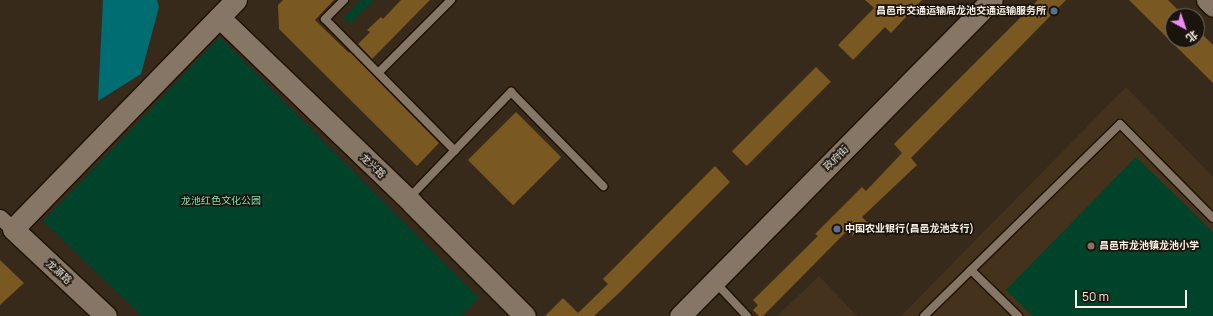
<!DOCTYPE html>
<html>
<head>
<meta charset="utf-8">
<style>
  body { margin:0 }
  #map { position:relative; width:1213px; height:316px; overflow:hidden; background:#372a1a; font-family:Manrope,"Noto Sans SC",sans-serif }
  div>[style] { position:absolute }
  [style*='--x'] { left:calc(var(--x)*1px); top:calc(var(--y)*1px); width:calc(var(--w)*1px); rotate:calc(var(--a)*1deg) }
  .built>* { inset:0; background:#44321d }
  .green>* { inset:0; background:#00432b }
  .water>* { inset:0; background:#006d73 }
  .building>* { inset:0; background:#795821; transform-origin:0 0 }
  .roads { filter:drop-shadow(1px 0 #1e1204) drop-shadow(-1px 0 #1e1204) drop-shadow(0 1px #1e1204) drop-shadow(0 -1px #1e1204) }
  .lane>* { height:8px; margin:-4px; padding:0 4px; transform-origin:4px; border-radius:4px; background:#867665 }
  .street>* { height:15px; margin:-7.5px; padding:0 7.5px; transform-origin:7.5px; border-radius:7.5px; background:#867665 }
  .secondary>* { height:21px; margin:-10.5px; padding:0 10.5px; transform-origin:10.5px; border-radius:10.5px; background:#867665 }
  .dots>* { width:11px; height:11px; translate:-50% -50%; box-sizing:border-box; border:2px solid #1a140d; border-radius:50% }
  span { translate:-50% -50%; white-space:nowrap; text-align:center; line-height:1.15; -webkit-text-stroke:3.5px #1a140d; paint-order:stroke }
  .poi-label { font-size:10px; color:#f9f0e6; font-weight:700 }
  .right { translate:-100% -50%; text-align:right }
  .left { translate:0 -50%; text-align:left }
  .street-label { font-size:10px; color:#f9f0e6 }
  .park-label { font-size:10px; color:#7fdfb2 }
  .north { position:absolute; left:1165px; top:8px; width:40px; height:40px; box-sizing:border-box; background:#1a140d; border:1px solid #736c64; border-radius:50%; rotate:140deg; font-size:11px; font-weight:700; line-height:16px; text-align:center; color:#f9f0e6 }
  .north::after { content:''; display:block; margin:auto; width:14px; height:18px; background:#f08bf5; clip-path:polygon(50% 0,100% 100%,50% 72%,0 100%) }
  .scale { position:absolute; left:1075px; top:290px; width:112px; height:18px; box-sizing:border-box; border:2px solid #f9f0e6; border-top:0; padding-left:5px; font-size:12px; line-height:14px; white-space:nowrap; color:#f9f0e6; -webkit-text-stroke:3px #1a140d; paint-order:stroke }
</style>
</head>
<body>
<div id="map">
  <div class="built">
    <div style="clip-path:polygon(1126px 87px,1213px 177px,1213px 316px,901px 316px)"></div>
    <div style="clip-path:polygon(819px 276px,857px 316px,777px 316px)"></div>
  </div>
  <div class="green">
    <div style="clip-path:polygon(361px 0,374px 0,350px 24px,344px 17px)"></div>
    <div style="clip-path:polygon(220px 37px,479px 298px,461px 316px,142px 316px,43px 221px)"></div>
    <div style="clip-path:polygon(1136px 157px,1213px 232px,1213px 316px,1033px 316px,1006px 290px)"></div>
  </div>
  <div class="water">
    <div style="clip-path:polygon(103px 0,157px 0,159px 7px,141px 74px,98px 101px)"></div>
  </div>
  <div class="building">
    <div style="clip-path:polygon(283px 0,334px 0,315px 20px,349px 53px,350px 52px,439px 143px,417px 166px,279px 29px,278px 5px)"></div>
    <div style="clip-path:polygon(401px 0,430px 0,372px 59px,358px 44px,370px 32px,367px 30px,381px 17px,383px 19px)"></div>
    <div style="clip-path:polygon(865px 0,922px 0,891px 33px,885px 27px,853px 60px,838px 45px,874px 8px)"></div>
    <div style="clip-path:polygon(1038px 0,1066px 0,911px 158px,917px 165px,862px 217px,867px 222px,852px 236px,847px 231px,763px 316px,759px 316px,753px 310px,758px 305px,753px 300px,818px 236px,815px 234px,862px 187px,866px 191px,902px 153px,894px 144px)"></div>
    <div style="clip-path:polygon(1129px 0,1168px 0,1184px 16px,1173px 16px,1173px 40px,1197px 40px,1197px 29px,1213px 45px,1213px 83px)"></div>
    <div style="left:816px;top:67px;width:21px;height:119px;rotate:45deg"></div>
    <div style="left:516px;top:112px;width:64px;height:68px;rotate:45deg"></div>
    <div style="clip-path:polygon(715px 166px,730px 182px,618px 294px,594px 316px,545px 316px,563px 298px,578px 313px,608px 284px,603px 279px)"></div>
    <div style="clip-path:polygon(0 260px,24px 283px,0 305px)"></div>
  </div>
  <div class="roads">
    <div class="lane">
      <div style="--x:344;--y:0;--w:27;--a:135"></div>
      <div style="--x:325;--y:19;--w:185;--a:45.4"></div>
      <div style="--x:379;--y:72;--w:102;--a:-45"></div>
      <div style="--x:408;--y:199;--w:149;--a:-46.1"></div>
      <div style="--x:511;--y:92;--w:132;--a:45.6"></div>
      <div style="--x:971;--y:270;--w:66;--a:44.4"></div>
      <div style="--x:715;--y:282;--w:47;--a:46.7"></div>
      <div style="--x:924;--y:316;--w:274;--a:-44.4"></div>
      <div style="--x:1120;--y:124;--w:132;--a:45.3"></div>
    </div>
    <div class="street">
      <div style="--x:0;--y:217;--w:18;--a:43"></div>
    </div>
    <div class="secondary">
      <div style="--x:1207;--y:0;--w:8;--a:45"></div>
      <div style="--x:219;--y:17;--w:269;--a:43.9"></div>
      <div style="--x:413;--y:204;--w:158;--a:45"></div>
      <div style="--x:106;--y:316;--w:127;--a:-136.9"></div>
      <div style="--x:13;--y:229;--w:320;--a:-45.8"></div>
      <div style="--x:680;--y:316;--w:444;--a:-45.4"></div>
    </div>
  </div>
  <div class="dots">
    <div style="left:1054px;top:11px;background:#5c6f8a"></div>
    <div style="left:837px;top:229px;background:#5c6f8a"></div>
    <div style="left:1091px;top:246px;background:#8d6e63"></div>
  </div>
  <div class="poi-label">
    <span class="right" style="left:1046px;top:11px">昌邑市交通运输局龙池交通运输服务所</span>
    <span class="left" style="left:845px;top:229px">中国农业银行(昌邑龙池支行)</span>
    <span class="left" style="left:1099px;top:246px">昌邑市龙池镇龙池小学</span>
  </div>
  <div class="street-label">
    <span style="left:836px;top:158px;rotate:-45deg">政府街</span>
    <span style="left:373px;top:166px;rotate:44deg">龙兴路</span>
    <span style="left:59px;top:272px;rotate:43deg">龙源路</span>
  </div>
  <div class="park-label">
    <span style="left:221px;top:201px">龙池红色文化公园</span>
  </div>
  <div class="north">北</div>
  <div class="scale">50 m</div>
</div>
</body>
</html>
